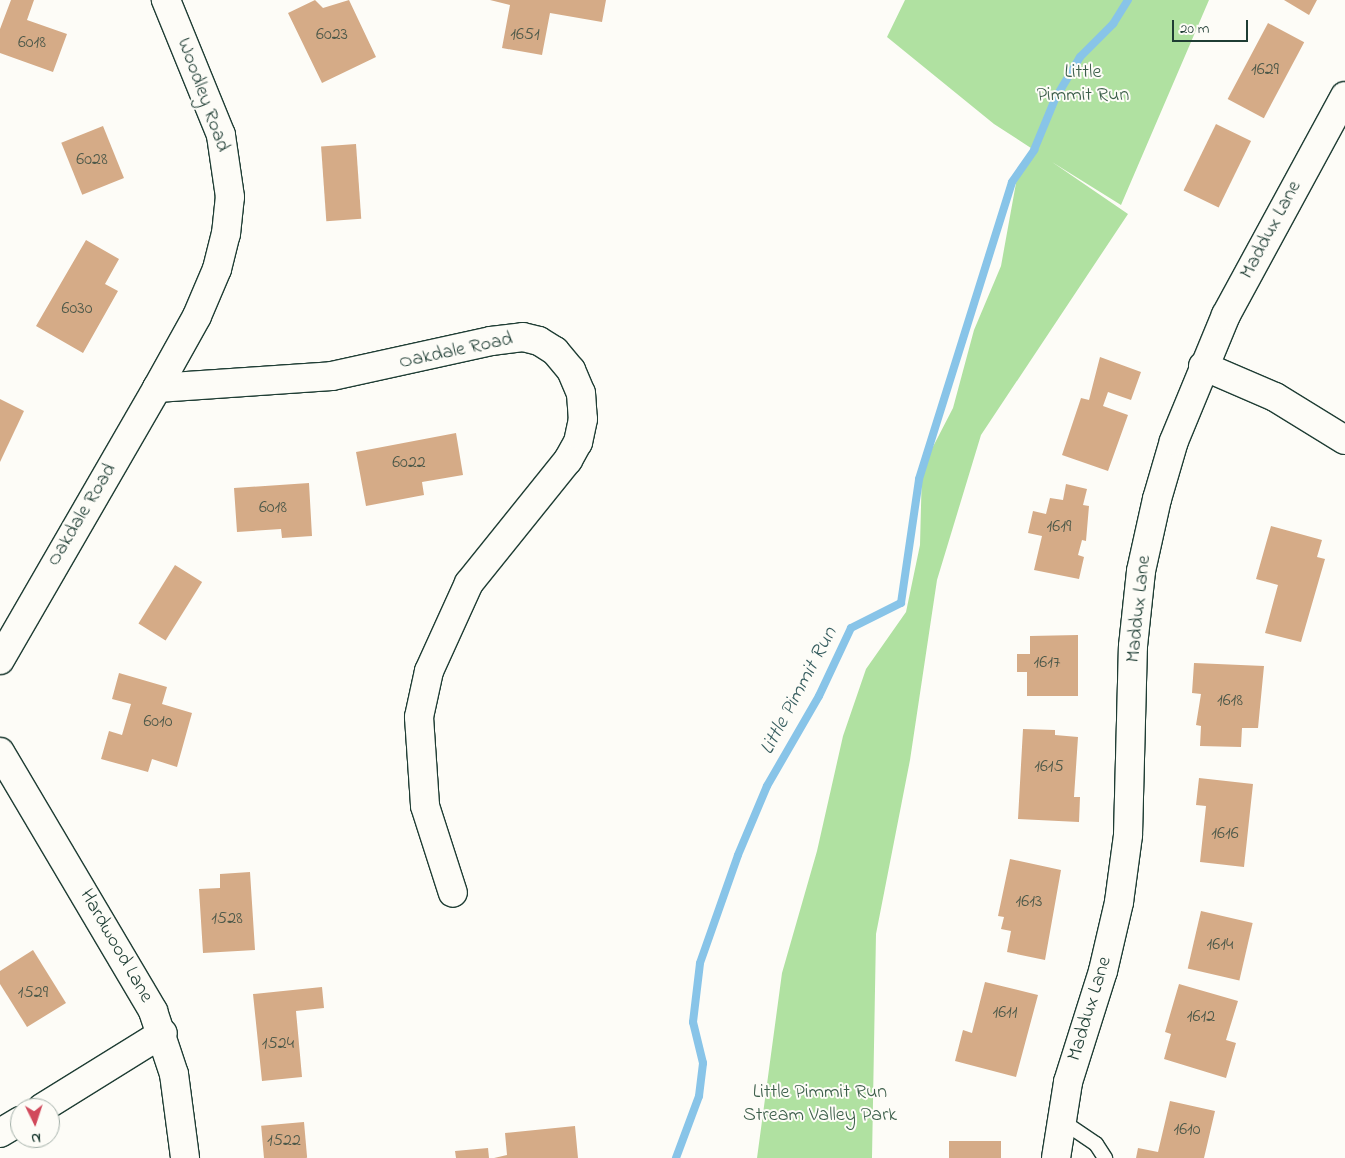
<!DOCTYPE html>
<html>
<head>
<meta charset="utf-8">
<style>
  body { margin:0 }
  #map { position:relative; width:1345px; height:1158px; overflow:hidden; background:#fdfcf7; font-family:"Indie Flower",sans-serif }
  div>[style] { position:absolute }
  [style*='--x'] { left:calc(var(--x)*1px); top:calc(var(--y)*1px); width:calc(var(--w)*1px); rotate:calc(var(--a)*1deg) }
  .green>* { inset:0; background:#b0e1a1 }
  .stream>* { height:8px; margin:-4px; padding:0 4px; transform-origin:4px; border-radius:4px; background:#88c4e8 }
  .building>* { inset:0; background:#d5ab87; transform-origin:0 0 }
  .roads { filter:drop-shadow(1px 0 #1f3d34) drop-shadow(-1px 0 #1f3d34) drop-shadow(0 1px #1f3d34) drop-shadow(0 -1px #1f3d34) }
  .lane>* { height:14px; margin:-7px; padding:0 7px; transform-origin:7px; border-radius:7px; background:#fdfcf7 }
  .street>* { height:28px; margin:-14px; padding:0 14px; transform-origin:14px; border-radius:14px; background:#fdfcf7 }
  span { translate:-50% -50%; white-space:nowrap; text-align:center; line-height:1.15; -webkit-text-stroke:4px #fdfcf7; paint-order:stroke }
  .number-label { font-size:18px; color:#4c5849 }
  .number-label span { -webkit-text-stroke-width:0 }
  .park-label { font-size:20px; color:#3c5e4a }
  .street-label { font-size:20px; color:#1f3d34 }
  .water-label { font-size:21px; color:#395f61; font-style:italic }
  .north { position:absolute; left:10px; top:1098px; width:50px; height:50px; box-sizing:border-box; background:#fdfcf7; border:1px solid #a4b0a9; border-radius:50%; rotate:176deg; font-size:14px; font-weight:700; line-height:20px; text-align:center; color:#1f3d34 }
  .north::after { content:''; display:block; margin:auto; width:18px; height:22px; background:#d1495b; clip-path:polygon(50% 0,100% 100%,50% 72%,0 100%) }
  .scale { position:absolute; left:1172px; top:20px; width:76px; height:22px; box-sizing:border-box; border:2px solid #1f3d34; border-top:0; padding-left:6px; font-size:15px; line-height:18px; white-space:nowrap; color:#1f3d34; -webkit-text-stroke:4px #fdfcf7; paint-order:stroke }
</style>
</head>
<body>
<div id="map">
  <div class="green">
    <div style="clip-path:polygon(905px 0,1209px 0,1121px 205px,1052px 162px,1128px 214px,981px 435px,937px 580px,910px 760px,876px 934px,872px 1158px,757px 1158px,782px 973px,817px 851px,843px 736px,866px 669px,906px 612px,920px 545px,922px 468px,953px 408px,974px 330px,1001px 266px,1018px 172px,1034px 150px,994px 124px,887px 37px)"></div>
  </div>
  <div class="stream">
    <div style="--x:676;--y:1158;--w:66;--a:-69.6"></div>
    <div style="--x:699;--y:1096;--w:33;--a:-83"></div>
    <div style="--x:703;--y:1063;--w:42;--a:-103.7"></div>
    <div style="--x:693;--y:1022;--w:59;--a:-83.2"></div>
    <div style="--x:700;--y:963;--w:114;--a:-70.6"></div>
    <div style="--x:738;--y:855;--w:75;--a:-67.2"></div>
    <div style="--x:767;--y:786;--w:104;--a:-60"></div>
    <div style="--x:819;--y:696;--w:75;--a:-64.8"></div>
    <div style="--x:851;--y:628;--w:56;--a:-26.6"></div>
    <div style="--x:901;--y:603;--w:125;--a:-81.7"></div>
    <div style="--x:919;--y:479;--w:311;--a:-72.6"></div>
    <div style="--x:1012;--y:182;--w:39;--a:-55"></div>
    <div style="--x:1034;--y:150;--w:55;--a:-67.6"></div>
    <div style="--x:1055;--y:99;--w:49;--a:-59.2"></div>
    <div style="--x:1080;--y:57;--w:47;--a:-45"></div>
    <div style="--x:1113;--y:24;--w:28;--a:-58"></div>
  </div>
  <div class="building">
    <div style="clip-path:polygon(11px 0,34px 0,27px 20px,67px 34px,53px 72px,0 53px,0 29px)"></div>
    <div style="clip-path:polygon(315px 0,323px 8px,349px 0,376px 57px,322px 83px,288px 13px)"></div>
    <div style="clip-path:polygon(490px 0,606px 0,602px 22px,550px 13px,542px 55px,502px 48px,510px 5px)"></div>
    <div style="clip-path:polygon(1284px 0,1317px 0,1309px 15px)"></div>
    <div style="left:1268px;top:23px;width:41px;height:86px;rotate:28deg"></div>
    <div style="left:1216px;top:124px;width:39px;height:74px;rotate:26deg"></div>
    <div style="left:103px;top:126px;width:56px;height:45px;rotate:68deg"></div>
    <div style="left:356px;top:144px;width:75px;height:35px;rotate:86deg"></div>
    <div style="clip-path:polygon(86px 240px,119px 259px,105px 284px,118px 291px,83px 353px,36px 326px)"></div>
    <div style="clip-path:polygon(1100px 357px,1141px 372px,1131px 400px,1108px 392px,1103px 406px,1128px 415px,1108px 471px,1062px 455px,1081px 398px,1089px 400px)"></div>
    <div style="clip-path:polygon(0 399px,24px 411px,0 462px)"></div>
    <div style="clip-path:polygon(456px 433px,463px 475px,422px 482px,424px 495px,366px 506px,356px 452px)"></div>
    <div style="clip-path:polygon(309px 483px,312px 536px,282px 538px,281px 529px,237px 532px,234px 488px)"></div>
    <div style="clip-path:polygon(1066px 484px,1087px 489px,1083px 505px,1089px 506px,1086px 541px,1082px 540px,1078px 555px,1084px 557px,1079px 579px,1034px 570px,1042px 536px,1028px 533px,1033px 511px,1046px 514px,1050px 498px,1063px 500px)"></div>
    <div style="clip-path:polygon(1271px 526px,1322px 540px,1317px 557px,1325px 559px,1301px 642px,1265px 633px,1278px 585px,1256px 579px)"></div>
    <div style="left:175px;top:565px;width:32px;height:69px;rotate:32deg"></div>
    <div style="clip-path:polygon(1078px 635px,1078px 696px,1027px 696px,1027px 672px,1017px 672px,1017px 654px,1030px 654px,1030px 636px)"></div>
    <div style="clip-path:polygon(1194px 663px,1264px 666px,1258px 728px,1242px 728px,1241px 747px,1200px 746px,1201px 726px,1196px 725px,1201px 694px,1192px 693px)"></div>
    <div style="clip-path:polygon(119px 673px,167px 687px,162px 704px,192px 713px,177px 767px,152px 759px,148px 772px,101px 759px,109px 731px,122px 735px,131px 704px,112px 699px)"></div>
    <div style="clip-path:polygon(1023px 729px,1055px 730px,1055px 735px,1078px 737px,1074px 797px,1080px 797px,1079px 822px,1018px 819px)"></div>
    <div style="clip-path:polygon(1199px 778px,1253px 784px,1244px 867px,1200px 862px,1206px 806px,1196px 805px)"></div>
    <div style="clip-path:polygon(1010px 859px,1061px 870px,1045px 960px,1007px 952px,1011px 931px,1001px 929px,1004px 917px,998px 916px)"></div>
    <div style="clip-path:polygon(250px 872px,255px 950px,203px 953px,199px 889px,220px 888px,220px 874px)"></div>
    <div style="left:1201px;top:911px;width:53px;height:59px;rotate:13deg"></div>
    <div style="clip-path:polygon(33px 950px,66px 1003px,27px 1027px,0 984px,0 971px)"></div>
    <div style="clip-path:polygon(985px 982px,1038px 995px,1016px 1077px,955px 1061px,963px 1030px,972px 1033px)"></div>
    <div style="clip-path:polygon(1179px 984px,1238px 1001px,1226px 1040px,1236px 1043px,1226px 1078px,1164px 1059px,1171px 1034px,1165px 1032px)"></div>
    <div style="clip-path:polygon(322px 987px,324px 1008px,296px 1011px,302px 1077px,262px 1081px,253px 994px)"></div>
    <div style="clip-path:polygon(1170px 1101px,1215px 1111px,1204px 1158px,1136px 1158px,1138px 1148px,1158px 1152px)"></div>
    <div style="left:304px;top:1122px;width:36px;height:43px;rotate:85deg"></div>
    <div style="clip-path:polygon(575px 1126px,578px 1158px,494px 1158px,507px 1155px,505px 1133px)"></div>
    <div style="left:949px;top:1141px;width:52px;height:17px"></div>
    <div style="clip-path:polygon(488px 1148px,489px 1158px,456px 1158px,455px 1151px)"></div>
  </div>
  <div class="roads">
    <div class="lane">
      <div style="--x:1062;--y:1121;--w:41;--a:34.1"></div>
      <div style="--x:1096;--y:1144;--w:17;--a:57"></div>
    </div>
    <div class="street">
      <div style="--x:1203;--y:366;--w:78;--a:23.3"></div>
      <div style="--x:1275;--y:397;--w:82;--a:31.6"></div>
      <div style="--x:157;--y:388;--w:82;--a:-60.9"></div>
      <div style="--x:197;--y:316;--w:51;--a:-66.9"></div>
      <div style="--x:217;--y:269;--w:36;--a:-76"></div>
      <div style="--x:226;--y:234;--w:37;--a:-84"></div>
      <div style="--x:230;--y:197;--w:63;--a:-98.3"></div>
      <div style="--x:221;--y:135;--w:146;--a:-112.2"></div>
      <div style="--x:0;--y:660;--w:314;--a:-60"></div>
      <div style="--x:157;--y:388;--w:175;--a:-3.9"></div>
      <div style="--x:332;--y:376;--w:163;--a:-12.4"></div>
      <div style="--x:491;--y:341;--w:32;--a:-7"></div>
      <div style="--x:523;--y:337;--w:16;--a:14"></div>
      <div style="--x:539;--y:341;--w:19;--a:32"></div>
      <div style="--x:555;--y:351;--w:25;--a:50"></div>
      <div style="--x:571;--y:370;--w:25;--a:67"></div>
      <div style="--x:581;--y:393;--w:26;--a:86"></div>
      <div style="--x:583;--y:419;--w:24;--a:102"></div>
      <div style="--x:578;--y:442;--w:21;--a:119"></div>
      <div style="--x:568;--y:460;--w:158;--a:128.8"></div>
      <div style="--x:469;--y:583;--w:97;--a:114.4"></div>
      <div style="--x:429;--y:671;--w:47;--a:102.3"></div>
      <div style="--x:419;--y:717;--w:89;--a:86.1"></div>
      <div style="--x:425;--y:806;--w:91;--a:72.2"></div>
      <div style="--x:0;--y:752;--w:301;--a:59.4"></div>
      <div style="--x:153;--y:1011;--w:66;--a:71.6"></div>
      <div style="--x:174;--y:1074;--w:85;--a:82.5"></div>
      <div style="--x:42;--y:1108;--w:142;--a:-31.8"></div>
      <div style="--x:0;--y:1133;--w:23;--a:-31"></div>
      <div style="--x:1056;--y:1158;--w:77;--a:-81"></div>
      <div style="--x:1068;--y:1082;--w:116;--a:-72.5"></div>
      <div style="--x:1103;--y:971;--w:71;--a:-76.9"></div>
      <div style="--x:1119;--y:902;--w:68;--a:-82.3"></div>
      <div style="--x:1128;--y:835;--w:189;--a:-88.5"></div>
      <div style="--x:1133;--y:646;--w:75;--a:-83.9"></div>
      <div style="--x:1141;--y:571;--w:74;--a:-77.5"></div>
      <div style="--x:1157;--y:499;--w:60;--a:-73.7"></div>
      <div style="--x:1174;--y:441;--w:136;--a:-67.6"></div>
      <div style="--x:1226;--y:315;--w:249;--a:-61.5"></div>
    </div>
  </div>
  <div class="number-label">
    <span style="left:332px;top:35px">6023</span>
    <span style="left:525px;top:35px">1651</span>
    <span style="left:32px;top:43px">6018</span>
    <span style="left:1265px;top:70px">1629</span>
    <span style="left:92px;top:160px">6028</span>
    <span style="left:77px;top:309px">6030</span>
    <span style="left:409px;top:463px">6022</span>
    <span style="left:273px;top:508px">6018</span>
    <span style="left:1059px;top:527px">1619</span>
    <span style="left:1047px;top:663px">1617</span>
    <span style="left:1230px;top:701px">1618</span>
    <span style="left:158px;top:722px">6010</span>
    <span style="left:1049px;top:767px">1615</span>
    <span style="left:1225px;top:834px">1616</span>
    <span style="left:1029px;top:902px">1613</span>
    <span style="left:227px;top:919px">1528</span>
    <span style="left:1220px;top:945px">1614</span>
    <span style="left:33px;top:993px">1529</span>
    <span style="left:1005px;top:1013px">1611</span>
    <span style="left:1201px;top:1017px">1612</span>
    <span style="left:278px;top:1044px">1524</span>
    <span style="left:1187px;top:1130px">1610</span>
    <span style="left:284px;top:1141px">1522</span>
  </div>
  <div class="park-label">
    <span style="left:1083px;top:84px">Little<br>Pimmit Run</span>
    <span style="left:820px;top:1104px">Little Pimmit Run<br>Stream Valley Park</span>
  </div>
  <div class="street-label">
    <span style="left:203px;top:95px;rotate:70deg">Woodley Road</span>
    <span style="left:1271px;top:230px;rotate:-62deg">Maddux Lane</span>
    <span style="left:456px;top:351px;rotate:-12deg">Oakdale Road</span>
    <span style="left:82px;top:515px;rotate:-59deg">Oakdale Road</span>
    <span style="left:1139px;top:609px;rotate:-84deg">Maddux Lane</span>
    <span style="left:116px;top:946px;rotate:60deg">Hardwood Lane</span>
    <span style="left:1090px;top:1009px;rotate:-73deg">Maddux Lane</span>
  </div>
  <div class="water-label">
    <span style="left:799px;top:691px;rotate:-62deg">Little Pimmit Run</span>
  </div>
  <div class="north">N</div>
  <div class="scale">20 m</div>
</div>
</body>
</html>
